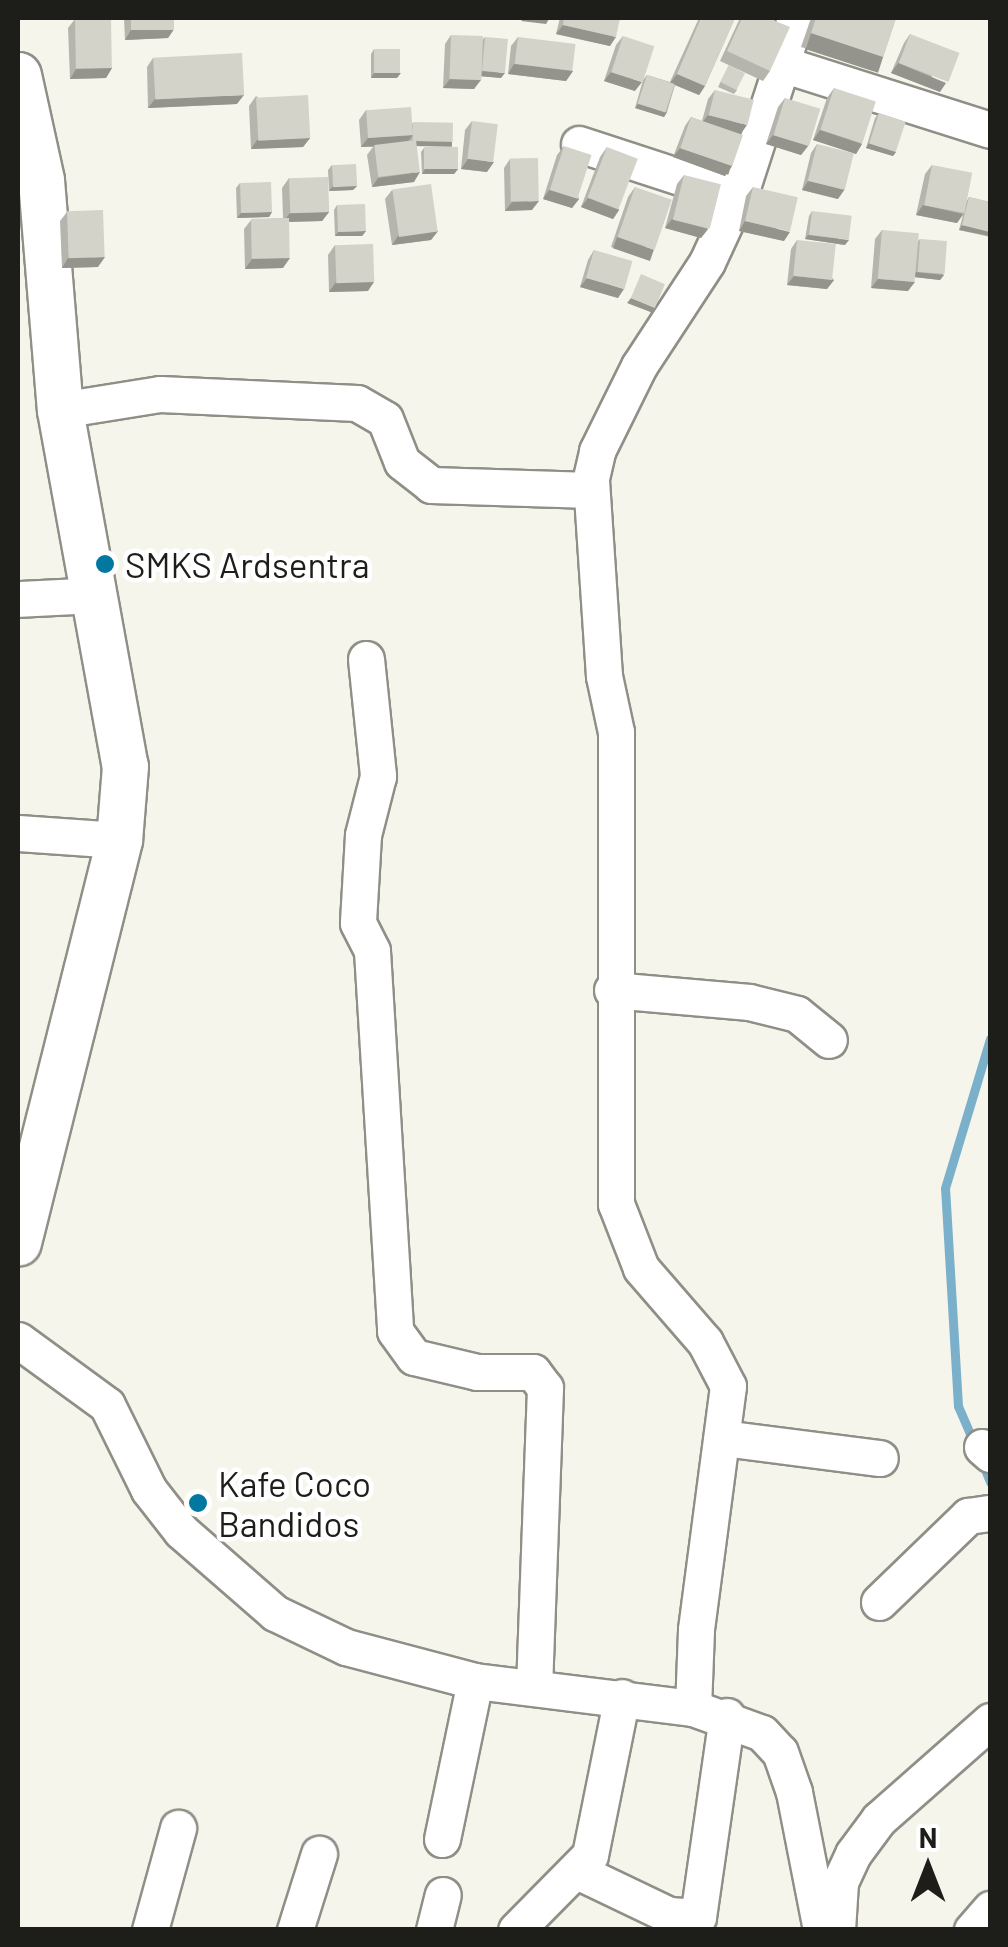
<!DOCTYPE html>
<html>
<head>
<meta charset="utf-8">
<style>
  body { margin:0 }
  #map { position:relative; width:1008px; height:1947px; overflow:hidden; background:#f6f5ec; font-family:Barlow,sans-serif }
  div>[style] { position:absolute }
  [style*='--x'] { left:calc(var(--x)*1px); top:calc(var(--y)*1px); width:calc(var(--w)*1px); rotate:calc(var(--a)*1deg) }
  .stream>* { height:9px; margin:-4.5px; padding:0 4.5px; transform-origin:4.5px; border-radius:4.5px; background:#7bb0cb }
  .roads { filter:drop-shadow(2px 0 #908f87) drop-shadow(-2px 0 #908f87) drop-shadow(0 2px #908f87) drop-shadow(0 -2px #908f87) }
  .minor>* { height:35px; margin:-17.5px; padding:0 17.5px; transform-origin:17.5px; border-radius:17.5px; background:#fff }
  .tertiary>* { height:45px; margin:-22.5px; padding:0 22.5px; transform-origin:22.5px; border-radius:22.5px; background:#fff }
  .wall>* { inset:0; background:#b5b5ae }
  .shaded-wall>* { inset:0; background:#94948d; transform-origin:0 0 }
  .building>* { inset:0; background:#d3d3ca; transform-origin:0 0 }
  .dots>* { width:28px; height:28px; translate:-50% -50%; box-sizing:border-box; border:5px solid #fff; border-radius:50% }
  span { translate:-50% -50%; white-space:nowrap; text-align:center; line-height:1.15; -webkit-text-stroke:9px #fff; paint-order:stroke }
  .poi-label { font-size:35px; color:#1d1d1a }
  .left { translate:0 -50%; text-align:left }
  .frame { position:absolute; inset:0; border:20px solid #1d1d1a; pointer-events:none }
  .north { position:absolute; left:878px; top:1817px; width:100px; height:100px; -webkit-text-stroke:8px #fff; paint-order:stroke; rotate:0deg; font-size:28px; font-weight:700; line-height:40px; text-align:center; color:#1d1d1a }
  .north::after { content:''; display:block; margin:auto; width:35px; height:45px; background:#1d1d1a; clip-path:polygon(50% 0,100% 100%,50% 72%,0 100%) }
</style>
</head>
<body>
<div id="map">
  <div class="stream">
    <div style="--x:974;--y:1443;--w:40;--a:-113.4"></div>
    <div style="--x:958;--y:1406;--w:218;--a:-93.4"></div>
    <div style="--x:945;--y:1188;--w:156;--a:-73.2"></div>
    <div style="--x:982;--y:1462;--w:22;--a:68"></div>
  </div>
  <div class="roads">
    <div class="minor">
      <div style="--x:795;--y:18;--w:48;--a:105.8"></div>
      <div style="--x:782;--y:64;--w:218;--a:17.6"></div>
      <div style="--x:579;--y:144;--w:155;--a:18.1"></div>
      <div style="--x:60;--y:410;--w:101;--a:-9.1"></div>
      <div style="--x:160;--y:394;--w:197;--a:2.6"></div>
      <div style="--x:357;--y:403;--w:32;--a:30"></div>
      <div style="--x:385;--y:419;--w:46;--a:68.4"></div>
      <div style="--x:402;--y:462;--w:37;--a:38"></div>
      <div style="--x:431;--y:485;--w:160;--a:1.8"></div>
      <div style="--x:18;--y:599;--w:79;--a:-2.9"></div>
      <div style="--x:366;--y:659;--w:118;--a:84.1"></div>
      <div style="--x:378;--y:776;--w:61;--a:104.3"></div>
      <div style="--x:363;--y:835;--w:88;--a:93.3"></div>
      <div style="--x:358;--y:923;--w:31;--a:63"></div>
      <div style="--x:372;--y:951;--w:381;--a:86.5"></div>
      <div style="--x:395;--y:1331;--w:32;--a:54"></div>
      <div style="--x:414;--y:1357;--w:65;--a:13.4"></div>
      <div style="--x:477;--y:1372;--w:56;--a:0"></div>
      <div style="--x:533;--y:1372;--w:20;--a:53"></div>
      <div style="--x:545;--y:1388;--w:296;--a:92.1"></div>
      <div style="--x:18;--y:833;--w:101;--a:4"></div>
      <div style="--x:612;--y:990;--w:138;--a:5"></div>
      <div style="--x:749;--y:1002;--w:49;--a:14"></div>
      <div style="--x:797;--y:1014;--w:41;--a:39.1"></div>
      <div style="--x:18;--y:1340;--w:110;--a:36.1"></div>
      <div style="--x:107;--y:1405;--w:95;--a:63.7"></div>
      <div style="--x:149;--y:1490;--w:52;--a:52"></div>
      <div style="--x:181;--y:1531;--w:125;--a:41.1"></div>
      <div style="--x:275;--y:1613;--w:79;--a:25.6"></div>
      <div style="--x:346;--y:1647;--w:133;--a:14.8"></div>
      <div style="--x:475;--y:1681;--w:220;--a:7.1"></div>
      <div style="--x:693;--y:1708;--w:73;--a:19.9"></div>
      <div style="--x:762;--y:1733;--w:26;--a:47"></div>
      <div style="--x:780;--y:1752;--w:42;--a:70.7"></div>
      <div style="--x:794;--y:1792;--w:141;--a:78.9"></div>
      <div style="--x:723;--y:1438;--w:158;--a:7.3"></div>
      <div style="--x:982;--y:1447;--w:11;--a:41"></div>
      <div style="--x:879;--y:1602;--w:124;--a:-44"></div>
      <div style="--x:968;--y:1516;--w:22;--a:-8"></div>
      <div style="--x:693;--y:1708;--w:79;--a:-87.8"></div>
      <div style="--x:696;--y:1629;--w:245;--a:-82.5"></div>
      <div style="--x:728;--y:1386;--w:50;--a:-117.6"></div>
      <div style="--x:705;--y:1342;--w:98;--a:-130.9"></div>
      <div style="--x:641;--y:1268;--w:69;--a:-111.3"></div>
      <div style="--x:616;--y:1204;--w:472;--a:-90"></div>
      <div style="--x:616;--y:732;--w:57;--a:-102.1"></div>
      <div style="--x:604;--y:676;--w:198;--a:-93.8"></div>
      <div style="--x:591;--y:478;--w:28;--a:-77"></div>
      <div style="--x:597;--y:451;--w:95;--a:-63.7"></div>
      <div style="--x:639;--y:366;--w:124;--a:-56.8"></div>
      <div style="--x:707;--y:262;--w:86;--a:-65.2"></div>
      <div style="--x:743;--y:184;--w:126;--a:-72"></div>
      <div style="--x:442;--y:1839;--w:161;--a:-78.2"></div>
      <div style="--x:577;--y:1871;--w:102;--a:25.6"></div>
      <div style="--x:669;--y:1915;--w:29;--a:4"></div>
      <div style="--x:698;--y:1917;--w:203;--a:-81.8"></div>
      <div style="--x:150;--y:1930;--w:106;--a:-74.6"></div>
      <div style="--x:295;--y:1930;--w:80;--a:-72.5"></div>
      <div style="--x:434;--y:1930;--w:36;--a:-76"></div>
      <div style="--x:516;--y:1930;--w:105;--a:-45.4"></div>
      <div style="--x:590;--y:1855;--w:161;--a:-78.6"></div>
      <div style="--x:837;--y:1930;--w:48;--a:-86.4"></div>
      <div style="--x:840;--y:1882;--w:31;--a:-65"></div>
      <div style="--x:853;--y:1854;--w:44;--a:-53.4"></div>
      <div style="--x:879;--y:1819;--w:148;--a:-41.4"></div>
      <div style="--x:972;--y:1930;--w:28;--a:-49"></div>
    </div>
    <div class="tertiary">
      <div style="--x:18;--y:75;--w:107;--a:77.6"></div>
      <div style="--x:41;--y:180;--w:231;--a:85.3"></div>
      <div style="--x:60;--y:410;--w:362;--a:79.7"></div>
      <div style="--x:125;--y:766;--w:74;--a:94.6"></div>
      <div style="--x:119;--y:840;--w:415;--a:104.1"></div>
    </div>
  </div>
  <div class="wall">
    <div style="clip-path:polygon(124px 18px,174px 18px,174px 29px,168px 38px,125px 40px)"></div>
    <div style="clip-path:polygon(560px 18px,620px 18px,610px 46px,556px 34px)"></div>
    <div style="clip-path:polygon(699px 18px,735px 18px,705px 86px,699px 95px,675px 85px,667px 112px,664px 117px,635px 108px,643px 80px,647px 75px,670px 82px)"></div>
    <div style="clip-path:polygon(740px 18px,768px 18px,770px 71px,763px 81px,720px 61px)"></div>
    <div style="clip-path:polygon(811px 18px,896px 18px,883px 57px,873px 71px,801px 47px)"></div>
    <div style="clip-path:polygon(75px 19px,112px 68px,106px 78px,70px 79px,68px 28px)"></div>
    <div style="clip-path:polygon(910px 34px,940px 92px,891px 73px,904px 43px)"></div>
    <div style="clip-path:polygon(451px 35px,482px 40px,485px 37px,501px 78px,481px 76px,474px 89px,443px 88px,445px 44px)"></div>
    <div style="clip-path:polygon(623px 36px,635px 91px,604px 81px,616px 45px)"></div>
    <div style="clip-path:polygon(518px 37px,573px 71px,566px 81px,508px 74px,511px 46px)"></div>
    <div style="clip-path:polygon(374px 49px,397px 78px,371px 78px,371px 54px)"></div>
    <div style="clip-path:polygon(153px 58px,237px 104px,148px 108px,147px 67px)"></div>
    <div style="clip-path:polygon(729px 65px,737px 90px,734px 94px,718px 87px)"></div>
    <div style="clip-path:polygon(834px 88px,862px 144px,856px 154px,813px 140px,827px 98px)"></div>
    <div style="clip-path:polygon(715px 90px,741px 134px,732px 166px,725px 176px,673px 157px,685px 126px,691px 117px,702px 121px,708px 99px)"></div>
    <div style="clip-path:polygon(256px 96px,310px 138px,303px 147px,251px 149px,249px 106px)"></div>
    <div style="clip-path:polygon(785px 98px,808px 146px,801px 155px,766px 144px,778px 107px)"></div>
    <div style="clip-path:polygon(366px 110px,412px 123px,452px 142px,449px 146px,417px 146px,414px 182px,372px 187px,367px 155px,373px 147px,361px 147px,359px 120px)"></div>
    <div style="clip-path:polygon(879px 113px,896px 152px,893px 156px,866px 148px,875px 118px)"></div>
    <div style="clip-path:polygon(472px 121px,487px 172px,461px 169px,465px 130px)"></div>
    <div style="clip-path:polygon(817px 144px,838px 199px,802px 190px,811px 153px)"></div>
    <div style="clip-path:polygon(564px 146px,579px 199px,572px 208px,543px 199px,557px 155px)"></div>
    <div style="clip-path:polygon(607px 147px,619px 210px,613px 219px,581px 207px,600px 157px)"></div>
    <div style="clip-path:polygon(424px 148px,458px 169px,454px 174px,422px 174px,421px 152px)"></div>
    <div style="clip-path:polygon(510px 159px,532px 210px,505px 211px,504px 168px)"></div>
    <div style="clip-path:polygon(332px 165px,357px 186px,353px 190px,329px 191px,328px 170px)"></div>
    <div style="clip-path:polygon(932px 165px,966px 202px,969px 197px,990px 202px,990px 237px,959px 230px,963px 215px,957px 223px,916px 215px,925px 174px)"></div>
    <div style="clip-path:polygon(684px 175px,708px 229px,701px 238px,665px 228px,677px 184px)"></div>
    <div style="clip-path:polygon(289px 178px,329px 212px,322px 221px,289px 222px,283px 268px,245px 269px,244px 229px,251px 220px,283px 218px,282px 188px)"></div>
    <div style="clip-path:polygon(240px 183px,272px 212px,269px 217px,237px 218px,236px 188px)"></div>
    <div style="clip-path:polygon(635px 187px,648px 260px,611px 247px,628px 197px)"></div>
    <div style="clip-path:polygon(753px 187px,784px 241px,739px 231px,746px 196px)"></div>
    <div style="clip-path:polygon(392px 190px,438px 231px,431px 240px,392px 245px,385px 199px)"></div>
    <div style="clip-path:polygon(337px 205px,366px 231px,362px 236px,335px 236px,334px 210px)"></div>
    <div style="clip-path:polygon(812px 211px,845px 245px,805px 239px,809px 216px)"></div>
    <div style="clip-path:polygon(67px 212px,98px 267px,62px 268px,60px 221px)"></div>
    <div style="clip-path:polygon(882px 230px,918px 241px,920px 239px,944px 275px,940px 280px,915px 277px,908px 291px,871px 288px,875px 239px)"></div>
    <div style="clip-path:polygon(797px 240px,834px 280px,827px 289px,787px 285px,791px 249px)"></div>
    <div style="clip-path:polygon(335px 245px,368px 291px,329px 292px,328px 255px)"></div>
    <div style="clip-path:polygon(594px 250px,618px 298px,580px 287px,588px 260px)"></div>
  </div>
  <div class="shaded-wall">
    <div style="left:399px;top:18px;width:35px;height:2px"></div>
    <div style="clip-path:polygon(524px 18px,533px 18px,549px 19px,546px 24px,521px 21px)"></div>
    <div style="clip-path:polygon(563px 25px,616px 37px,610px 46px,556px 34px)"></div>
    <div style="clip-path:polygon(174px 29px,168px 38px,125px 40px,131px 30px)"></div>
    <div style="left:811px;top:33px;width:76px;height:17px;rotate:18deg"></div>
    <div style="clip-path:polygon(898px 63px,946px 83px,940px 92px,891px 73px)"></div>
    <div style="clip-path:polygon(514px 64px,573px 71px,566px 81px,508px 74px)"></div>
    <div style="clip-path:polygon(112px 68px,106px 78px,70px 79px,76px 69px)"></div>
    <div style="clip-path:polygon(481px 71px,505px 73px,501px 78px,478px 76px)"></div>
    <div style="clip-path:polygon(611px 72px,642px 82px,635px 91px,604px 81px)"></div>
    <div style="clip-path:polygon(374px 73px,401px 73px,397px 78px,371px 78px)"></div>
    <div style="clip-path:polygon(677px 74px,705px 86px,699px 95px,670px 83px)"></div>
    <div style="clip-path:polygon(450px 79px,481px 80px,474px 89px,443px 88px)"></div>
    <div style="clip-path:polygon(244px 95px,237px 104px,148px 108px,155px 99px)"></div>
    <div style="clip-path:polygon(638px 104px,667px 112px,664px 117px,635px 108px)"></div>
    <div style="clip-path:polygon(708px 115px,747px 125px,740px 135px,701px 124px)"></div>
    <div style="clip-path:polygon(820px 130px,862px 144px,856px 154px,813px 140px)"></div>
    <div style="clip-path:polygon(413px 135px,406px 144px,361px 147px,368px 138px)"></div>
    <div style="clip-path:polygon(773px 135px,808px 146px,801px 155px,766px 144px)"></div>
    <div style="clip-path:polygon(310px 138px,303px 147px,251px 149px,257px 140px)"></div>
    <div style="left:413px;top:141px;width:39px;height:5px;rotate:1deg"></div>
    <div style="clip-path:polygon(869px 143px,896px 152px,893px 156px,866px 148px)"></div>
    <div style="clip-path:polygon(680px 148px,732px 166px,725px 176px,673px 157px)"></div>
    <div style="clip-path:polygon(468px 159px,494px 162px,487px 172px,461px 169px)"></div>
    <div style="clip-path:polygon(425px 169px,458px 169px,454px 174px,422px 174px)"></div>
    <div style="clip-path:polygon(420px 172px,414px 182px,372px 187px,378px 178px)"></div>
    <div style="clip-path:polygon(808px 181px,845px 189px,838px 199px,802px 190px)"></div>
    <div style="clip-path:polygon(333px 186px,357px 186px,353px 190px,329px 191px)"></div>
    <div style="clip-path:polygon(549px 190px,579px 199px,572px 208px,543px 199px)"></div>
    <div style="clip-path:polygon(588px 198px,619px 210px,613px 219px,581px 207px)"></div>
    <div style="clip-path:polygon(539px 201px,532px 210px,505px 211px,512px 202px)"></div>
    <div style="clip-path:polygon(923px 205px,963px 214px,957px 223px,916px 215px)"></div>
    <div style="clip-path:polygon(272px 212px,269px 217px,237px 218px,241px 213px)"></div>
    <div style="clip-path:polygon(329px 212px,322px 221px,283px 222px,290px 213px)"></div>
    <div style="clip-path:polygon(672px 219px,708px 229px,701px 238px,665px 228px)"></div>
    <div style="clip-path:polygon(745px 221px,790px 232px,784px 241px,739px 231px)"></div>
    <div style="clip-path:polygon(962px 225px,990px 232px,990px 236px,959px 230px)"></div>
    <div style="clip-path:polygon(366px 231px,362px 236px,335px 236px,338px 232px)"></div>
    <div style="clip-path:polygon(438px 231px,431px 240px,392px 245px,398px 236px)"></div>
    <div style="clip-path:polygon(808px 235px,849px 240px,845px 245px,805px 239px)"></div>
    <div style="left:617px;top:237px;width:39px;height:12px;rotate:19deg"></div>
    <div style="clip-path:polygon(105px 257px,98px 267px,62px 268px,68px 258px)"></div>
    <div style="clip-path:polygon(290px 258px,283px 268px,245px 269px,252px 259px)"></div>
    <div style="clip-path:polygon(916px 272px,944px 275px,940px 280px,913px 277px)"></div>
    <div style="clip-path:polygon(794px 276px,834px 280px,827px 289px,787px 285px)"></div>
    <div style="clip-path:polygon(587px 278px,624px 289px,618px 298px,580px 287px)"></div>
    <div style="clip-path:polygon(878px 279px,915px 282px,908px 291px,871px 288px)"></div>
    <div style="clip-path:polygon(336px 282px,374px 282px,368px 291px,329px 292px)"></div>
    <div style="clip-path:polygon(631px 298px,656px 308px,653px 313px,627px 303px)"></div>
  </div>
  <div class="building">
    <div style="left:111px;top:18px;width:50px;height:36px;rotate:89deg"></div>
    <div style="left:131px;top:18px;width:43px;height:12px"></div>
    <div style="clip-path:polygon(564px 18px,620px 18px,616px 37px,563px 25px)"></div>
    <div style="clip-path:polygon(701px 18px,735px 18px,705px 86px,677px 74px)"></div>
    <div style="clip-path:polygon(742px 18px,768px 18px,790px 27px,770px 71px,727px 51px)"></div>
    <div style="clip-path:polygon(816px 18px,896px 18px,883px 57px,811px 33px)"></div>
    <div style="left:910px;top:34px;width:53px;height:31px;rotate:21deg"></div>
    <div style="left:451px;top:35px;width:32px;height:44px;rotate:2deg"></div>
    <div style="left:623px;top:36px;width:33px;height:38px;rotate:18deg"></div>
    <div style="left:485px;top:37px;width:23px;height:34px;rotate:5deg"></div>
    <div style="left:518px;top:37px;width:58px;height:27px;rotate:7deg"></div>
    <div style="left:374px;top:49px;width:26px;height:24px"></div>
    <div style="left:242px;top:53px;width:42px;height:89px;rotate:87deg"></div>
    <div style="left:729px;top:65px;width:18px;height:19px;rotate:27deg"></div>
    <div style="left:647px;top:75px;width:29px;height:30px;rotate:18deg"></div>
    <div style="left:834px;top:88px;width:44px;height:44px;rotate:18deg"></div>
    <div style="left:715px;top:90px;width:40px;height:26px;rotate:14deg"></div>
    <div style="left:308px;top:95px;width:43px;height:52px;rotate:87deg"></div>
    <div style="left:785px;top:98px;width:37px;height:39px;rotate:17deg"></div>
    <div style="left:411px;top:107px;width:28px;height:45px;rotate:86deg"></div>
    <div style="left:879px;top:113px;width:28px;height:32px;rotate:18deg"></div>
    <div style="left:691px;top:117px;width:55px;height:33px;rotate:19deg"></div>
    <div style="left:472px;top:121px;width:26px;height:38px;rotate:7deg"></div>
    <div style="left:413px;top:122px;width:40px;height:19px;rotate:1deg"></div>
    <div style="left:416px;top:140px;width:32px;height:42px;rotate:83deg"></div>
    <div style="left:817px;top:144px;width:38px;height:38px;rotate:14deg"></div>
    <div style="left:564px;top:146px;width:29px;height:46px;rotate:18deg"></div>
    <div style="left:458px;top:147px;width:22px;height:34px;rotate:90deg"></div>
    <div style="left:607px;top:147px;width:33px;height:54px;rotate:21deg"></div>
    <div style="left:538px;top:158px;width:43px;height:28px;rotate:89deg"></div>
    <div style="left:356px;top:164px;width:22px;height:24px;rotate:87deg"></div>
    <div style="left:932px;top:165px;width:41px;height:41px;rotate:11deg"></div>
    <div style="left:684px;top:175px;width:38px;height:46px;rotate:14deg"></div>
    <div style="left:328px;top:177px;width:35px;height:39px;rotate:88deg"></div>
    <div style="left:271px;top:182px;width:30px;height:31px;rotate:88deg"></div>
    <div style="left:431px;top:184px;width:48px;height:39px;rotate:82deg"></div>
    <div style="left:635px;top:187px;width:39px;height:53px;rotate:19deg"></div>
    <div style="left:753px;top:187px;width:46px;height:35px;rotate:13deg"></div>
    <div style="clip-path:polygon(969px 197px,990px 202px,990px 232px,962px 225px)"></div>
    <div style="left:365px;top:204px;width:27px;height:28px;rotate:88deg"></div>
    <div style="left:103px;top:210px;width:47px;height:36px;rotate:88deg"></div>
    <div style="left:812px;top:211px;width:40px;height:24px;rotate:7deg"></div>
    <div style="left:289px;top:218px;width:40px;height:38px;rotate:89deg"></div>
    <div style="left:882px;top:230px;width:37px;height:49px;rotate:5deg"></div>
    <div style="left:920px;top:239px;width:27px;height:33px;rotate:4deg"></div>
    <div style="left:797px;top:240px;width:39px;height:36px;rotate:6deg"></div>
    <div style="left:373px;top:244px;width:38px;height:38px;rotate:88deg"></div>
    <div style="left:594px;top:250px;width:40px;height:29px;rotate:16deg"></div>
    <div style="left:641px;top:274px;width:26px;height:26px;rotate:23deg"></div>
  </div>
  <div class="dots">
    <div style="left:105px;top:564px;background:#0078a0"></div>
    <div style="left:198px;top:1503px;background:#0078a0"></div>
  </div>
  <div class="poi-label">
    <span class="left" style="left:125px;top:564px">SMKS Ardsentra</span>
    <span class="left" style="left:218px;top:1503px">Kafe Coco<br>Bandidos</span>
  </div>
  <div class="frame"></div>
  <div class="north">N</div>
</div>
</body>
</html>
